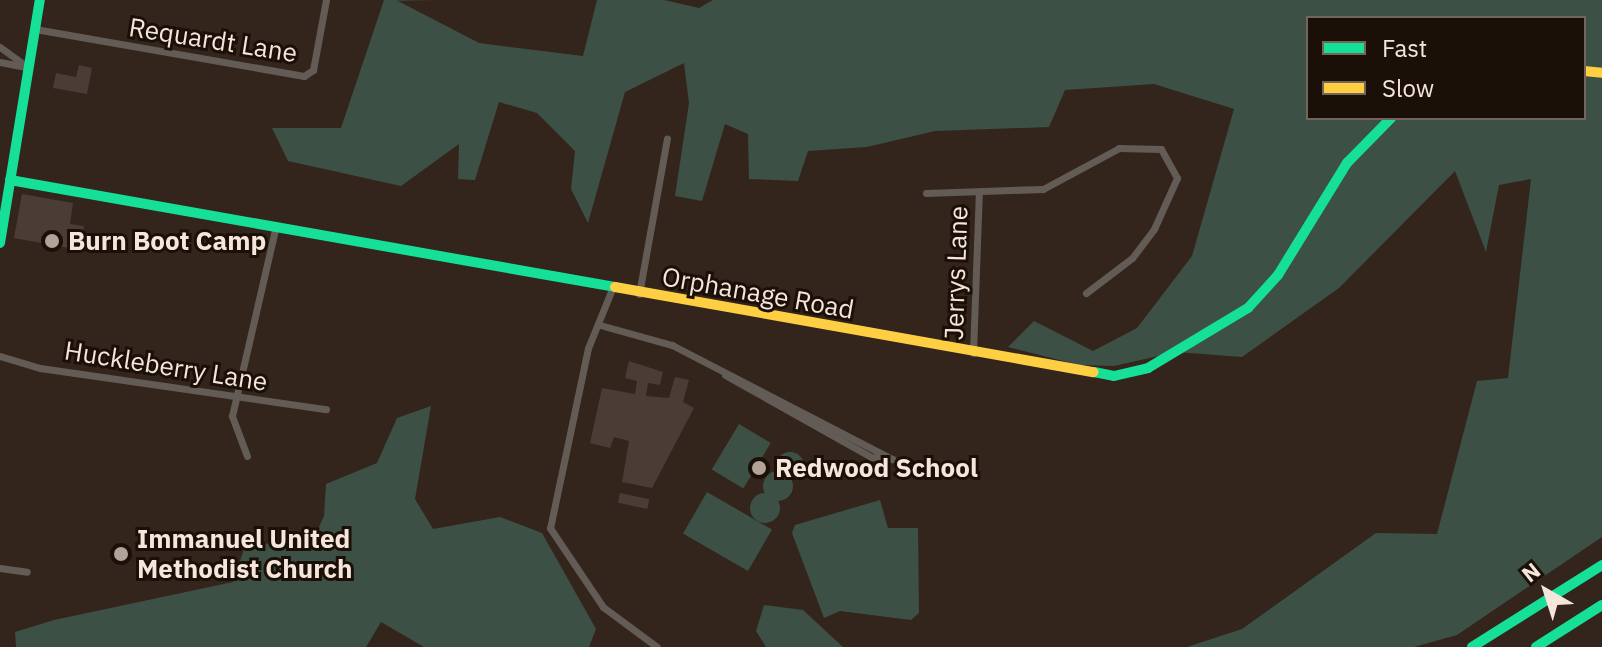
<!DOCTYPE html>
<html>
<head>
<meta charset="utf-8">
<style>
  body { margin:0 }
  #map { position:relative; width:1602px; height:647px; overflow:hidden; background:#33251b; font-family:"IBM Plex Sans",sans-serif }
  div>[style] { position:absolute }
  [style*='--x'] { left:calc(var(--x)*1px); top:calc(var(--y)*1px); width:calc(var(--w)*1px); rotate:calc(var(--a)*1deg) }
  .green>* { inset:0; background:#3c5045; transform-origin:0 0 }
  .round { border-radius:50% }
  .building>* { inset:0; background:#493d36; transform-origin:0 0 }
  .street>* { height:7px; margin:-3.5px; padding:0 3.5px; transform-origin:3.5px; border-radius:3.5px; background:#635b56 }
  .fast>* { height:10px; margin:-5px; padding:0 5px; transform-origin:5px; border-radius:5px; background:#16e098 }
  .slow>* { height:10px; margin:-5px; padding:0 5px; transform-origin:5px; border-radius:5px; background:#ffcf43 }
  .dots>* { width:22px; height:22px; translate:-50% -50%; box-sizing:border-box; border:4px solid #1b1008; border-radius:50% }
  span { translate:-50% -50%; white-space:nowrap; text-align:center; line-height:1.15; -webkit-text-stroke:6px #1b1008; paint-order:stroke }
  .street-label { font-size:26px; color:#f6e5da }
  .poi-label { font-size:26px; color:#f6e5da; font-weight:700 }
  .left { translate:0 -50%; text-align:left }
  .legend { position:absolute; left:1306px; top:16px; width:280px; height:104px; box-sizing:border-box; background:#1b1008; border:2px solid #73655c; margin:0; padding:10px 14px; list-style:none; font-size:24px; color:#f6e5da }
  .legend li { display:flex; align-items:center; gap:16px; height:40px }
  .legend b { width:40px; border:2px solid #73655c }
  .north { position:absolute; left:1506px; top:551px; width:80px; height:80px; -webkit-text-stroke:6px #1b1008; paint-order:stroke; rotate:321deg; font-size:22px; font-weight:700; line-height:32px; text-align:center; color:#f6e5da }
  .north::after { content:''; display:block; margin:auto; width:28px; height:36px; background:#f6e5da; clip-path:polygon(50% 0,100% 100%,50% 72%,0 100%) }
</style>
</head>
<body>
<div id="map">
  <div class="green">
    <div style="clip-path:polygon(evenodd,384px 0,396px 0,479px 43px,583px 56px,597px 0,664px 0,699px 8px,713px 0,1602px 0,1602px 537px,1457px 635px,1414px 647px,1187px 647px,1242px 629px,1376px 533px,1437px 534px,1477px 381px,1508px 378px,1531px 179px,1499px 185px,1486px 252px,1455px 171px,1339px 288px,1242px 357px,1176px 352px,1114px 366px,1079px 365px,1008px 347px,1034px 321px,1093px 351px,1137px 328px,1192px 256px,1234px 109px,1154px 84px,1065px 90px,1049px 127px,935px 131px,867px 147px,808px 151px,798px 181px,749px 179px,748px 134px,725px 124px,702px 201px,675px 196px,689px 103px,684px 63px,625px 92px,588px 223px,571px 189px,575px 151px,537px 113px,499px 102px,475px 180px,458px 179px,459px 144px,401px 186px,288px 161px,272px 128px,341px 128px,384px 0,1308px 18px,1584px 18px,1584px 118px,1308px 118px,1308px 18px)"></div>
    <div style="clip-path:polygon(431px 406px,415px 499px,433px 529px,500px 517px,542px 533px,596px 629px,589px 647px,424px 647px,381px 622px,366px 647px,16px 647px,15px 632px,54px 620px,233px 582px,247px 540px,308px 551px,324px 516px,326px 484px,377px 463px,397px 418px)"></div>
    <div style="left:739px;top:424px;width:37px;height:53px;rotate:31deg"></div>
    <div class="round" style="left:776px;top:452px;width:28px;height:28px"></div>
    <div class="round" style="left:763px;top:471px;width:30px;height:30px"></div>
    <div style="left:707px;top:492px;width:75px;height:48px;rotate:30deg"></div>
    <div class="round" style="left:750px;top:493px;width:30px;height:30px"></div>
    <div style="clip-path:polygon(880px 500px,888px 528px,918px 528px,919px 613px,911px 620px,840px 611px,824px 618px,792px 533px,795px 525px)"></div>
    <div style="clip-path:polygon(764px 605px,803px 610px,843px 647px,766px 647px,756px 631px)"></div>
  </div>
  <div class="building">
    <div style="clip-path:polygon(79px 65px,92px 68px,87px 94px,53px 88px,56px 73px,76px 77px)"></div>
    <div style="clip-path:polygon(22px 194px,73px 203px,70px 224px,84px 226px,80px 250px,14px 238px)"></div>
    <div style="clip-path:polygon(629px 361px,663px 372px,660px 385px,648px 383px,646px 396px,669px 398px,675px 377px,689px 380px,683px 402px,694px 408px,652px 488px,622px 482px,629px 441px,614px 437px,610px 448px,590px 443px,602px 388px,635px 394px,637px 381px,625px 378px)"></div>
    <div style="left:620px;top:493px;width:30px;height:10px;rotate:12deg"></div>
  </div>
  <div class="street">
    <div style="--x:35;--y:29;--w:273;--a:9.9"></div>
    <div style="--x:304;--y:76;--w:11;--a:-34"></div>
    <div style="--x:313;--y:70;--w:71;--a:-79.5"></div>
    <div style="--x:0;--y:47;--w:34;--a:36"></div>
    <div style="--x:0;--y:62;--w:25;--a:11"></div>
    <div style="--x:926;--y:193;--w:117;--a:-2"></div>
    <div style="--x:1043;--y:189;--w:86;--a:-28.3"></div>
    <div style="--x:1119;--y:148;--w:42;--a:1.4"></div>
    <div style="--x:1161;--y:149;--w:33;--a:61"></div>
    <div style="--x:1177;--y:178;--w:56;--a:114.3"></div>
    <div style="--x:1154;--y:229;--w:36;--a:127"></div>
    <div style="--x:1132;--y:258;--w:58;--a:142.7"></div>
    <div style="--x:612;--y:289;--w:64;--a:112.1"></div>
    <div style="--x:588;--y:348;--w:184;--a:101.9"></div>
    <div style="--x:550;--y:528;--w:95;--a:56.1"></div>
    <div style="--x:603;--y:607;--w:67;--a:36.5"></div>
    <div style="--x:639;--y:294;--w:158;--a:-79.8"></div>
    <div style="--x:600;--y:325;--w:75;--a:15.5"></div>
    <div style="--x:672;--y:345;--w:248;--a:27.4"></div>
    <div style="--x:973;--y:353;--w:161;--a:-87.9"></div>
    <div style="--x:0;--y:356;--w:42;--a:16.7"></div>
    <div style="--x:40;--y:368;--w:289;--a:8.2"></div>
    <div style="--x:725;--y:375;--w:167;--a:29.3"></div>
    <div style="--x:871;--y:457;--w:21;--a:5"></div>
    <div style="--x:247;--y:456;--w:43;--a:-110.6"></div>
    <div style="--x:232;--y:416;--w:191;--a:-77"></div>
    <div style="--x:0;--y:568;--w:27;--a:8"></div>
  </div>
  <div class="fast">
    <div style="--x:10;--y:180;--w:614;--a:10.03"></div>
    <div style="--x:0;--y:243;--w:246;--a:-80.7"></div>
    <div style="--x:1094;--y:372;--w:20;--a:11"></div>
    <div style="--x:1114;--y:376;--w:35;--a:-13"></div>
    <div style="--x:1148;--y:368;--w:117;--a:-31"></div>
    <div style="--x:1248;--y:308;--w:45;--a:-47.7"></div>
    <div style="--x:1278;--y:275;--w:132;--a:-58.4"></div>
    <div style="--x:1347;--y:163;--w:63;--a:-45.6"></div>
    <div style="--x:1472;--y:647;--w:154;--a:-32.2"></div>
    <div style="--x:1536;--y:647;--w:78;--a:-32.5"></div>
  </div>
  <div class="slow">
    <div style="--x:1584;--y:71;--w:18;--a:6"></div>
    <div style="--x:615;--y:287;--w:486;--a:10.1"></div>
  </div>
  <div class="dots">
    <div style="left:52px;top:241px;background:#b2a297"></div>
    <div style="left:759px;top:468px;background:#b2a297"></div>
    <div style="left:121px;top:554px;background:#b2a297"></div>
  </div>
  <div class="street-label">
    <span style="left:213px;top:40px;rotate:9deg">Requardt Lane</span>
    <span style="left:956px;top:273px;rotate:-88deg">Jerrys Lane</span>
    <span style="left:758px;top:293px;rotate:10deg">Orphanage Road</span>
    <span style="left:166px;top:366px;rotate:9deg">Huckleberry Lane</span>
  </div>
  <div class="poi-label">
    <span class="left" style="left:68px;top:241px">Burn Boot Camp</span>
    <span class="left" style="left:775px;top:468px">Redwood School</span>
    <span class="left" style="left:137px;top:554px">Immanuel United<br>Methodist Church</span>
  </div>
  <ul class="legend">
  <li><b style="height:10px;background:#16e098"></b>Fast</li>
  <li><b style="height:10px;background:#ffcf43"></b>Slow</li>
  </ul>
  <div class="north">N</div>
</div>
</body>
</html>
